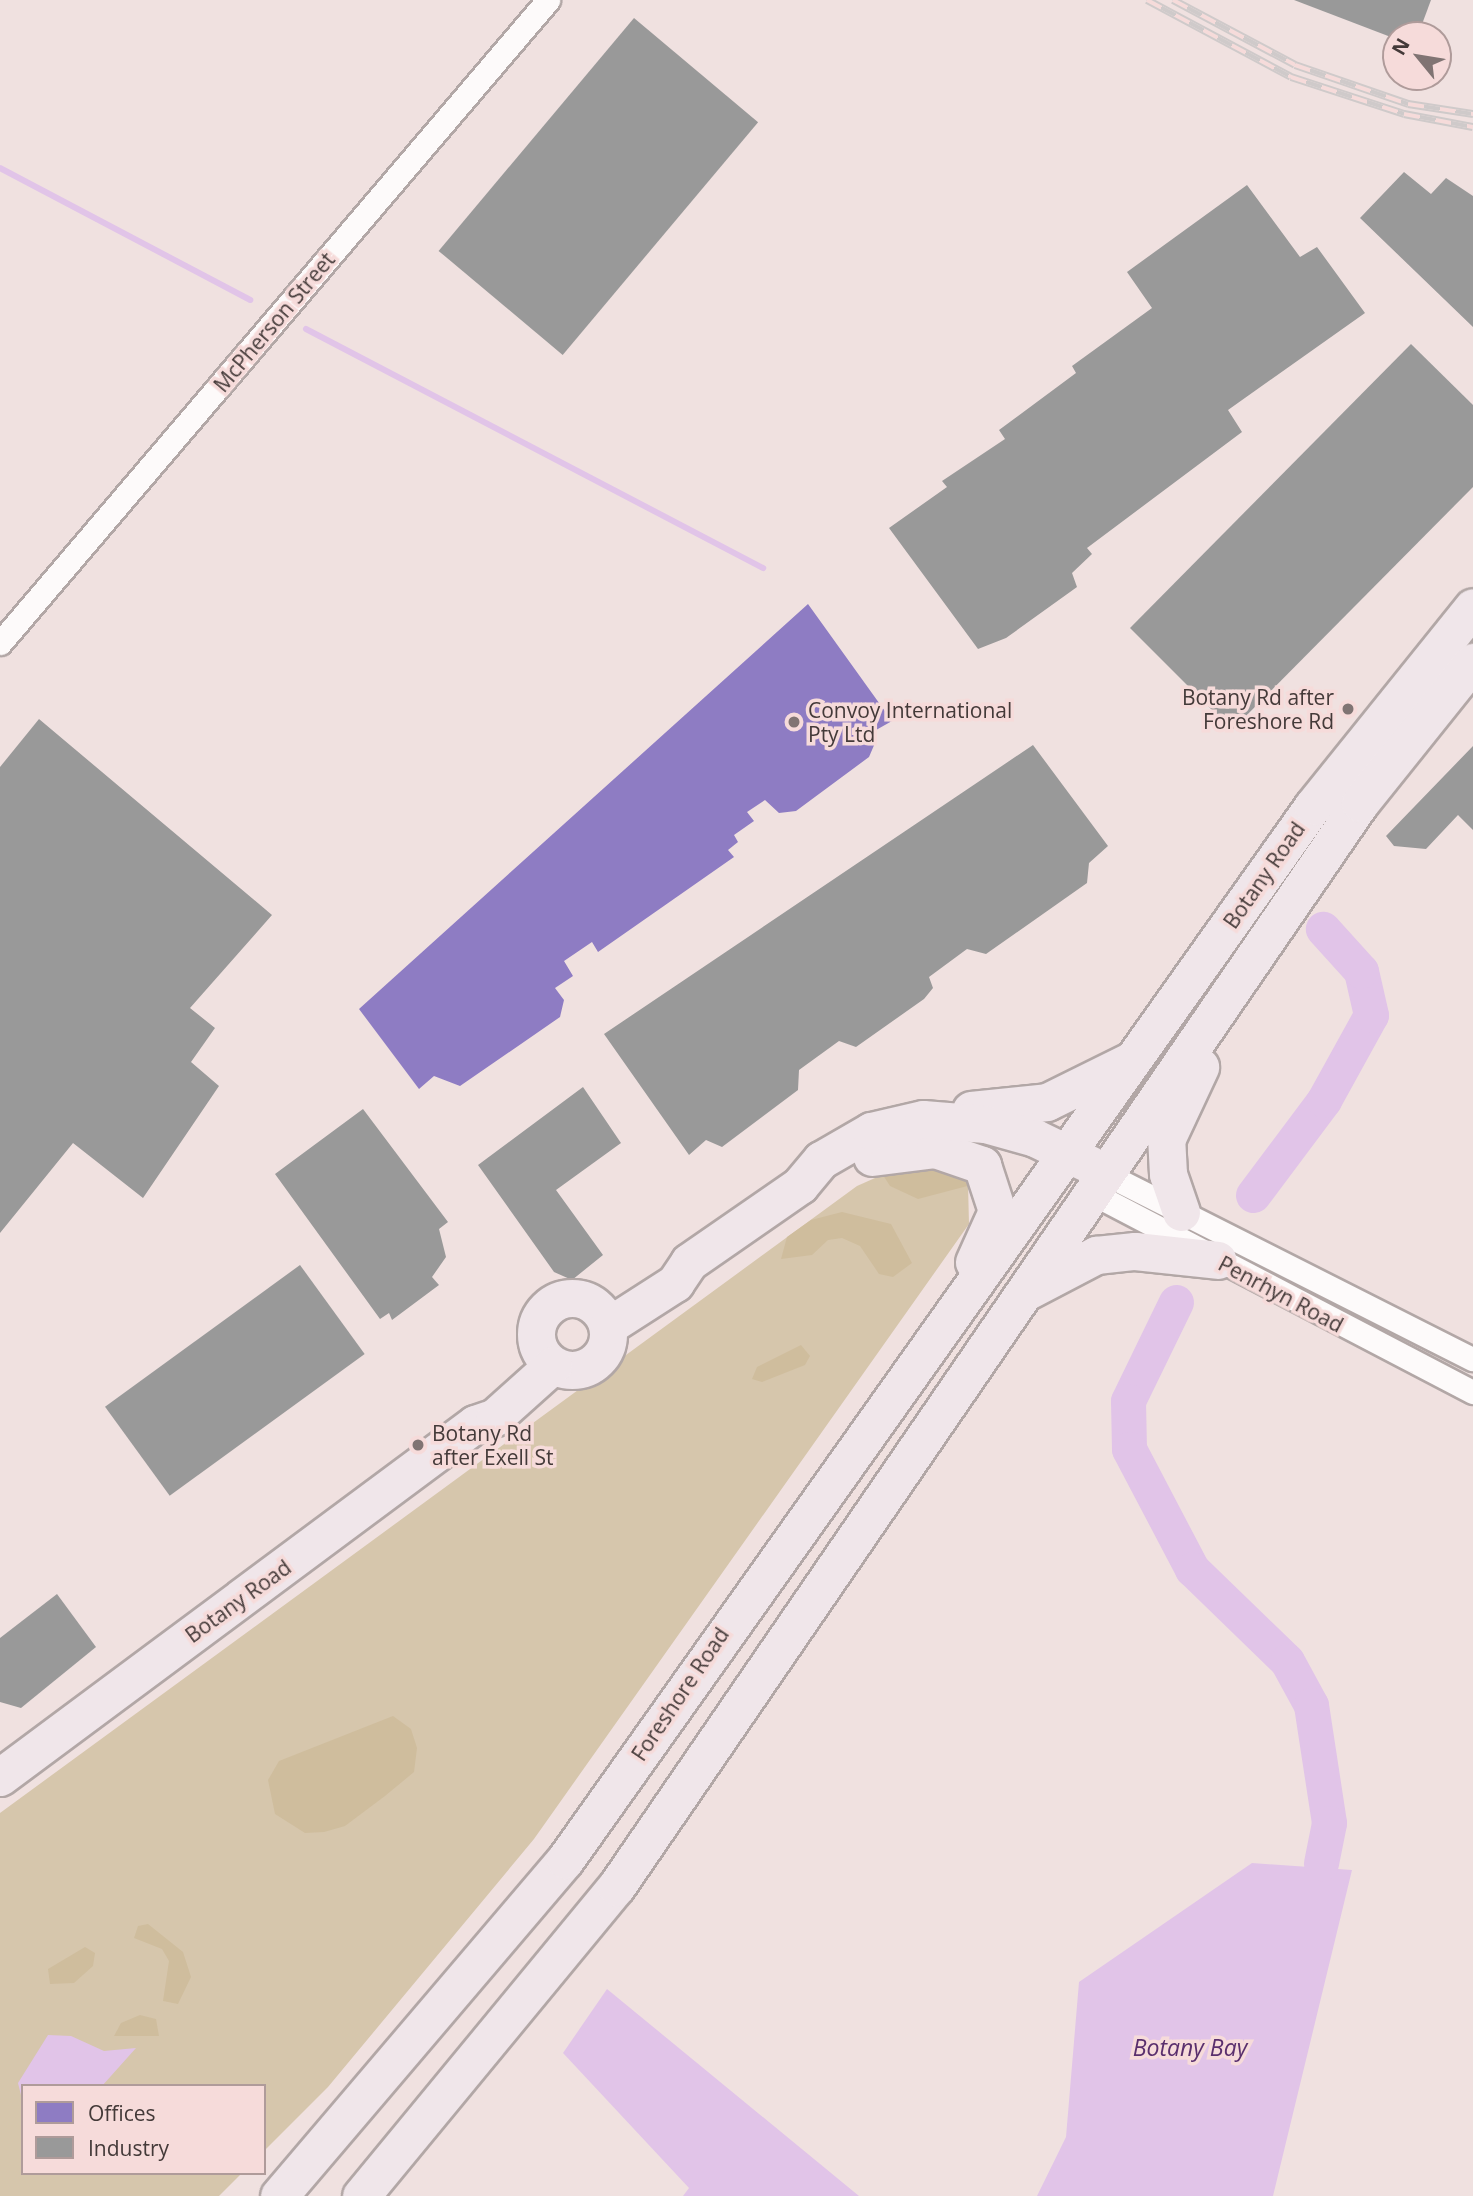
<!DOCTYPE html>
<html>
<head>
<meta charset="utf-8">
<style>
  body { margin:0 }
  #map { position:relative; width:1473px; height:2196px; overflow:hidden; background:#f0e1e0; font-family:"Open Sans",sans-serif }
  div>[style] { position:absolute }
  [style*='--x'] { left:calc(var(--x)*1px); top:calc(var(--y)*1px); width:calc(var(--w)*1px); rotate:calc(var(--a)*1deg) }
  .green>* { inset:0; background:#d6c6ac }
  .forest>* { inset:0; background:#cfbd9d }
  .water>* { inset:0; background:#e1c4e8 }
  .offices>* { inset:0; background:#8e7cc3 }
  .industry>* { inset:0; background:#999; transform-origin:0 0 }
  .stream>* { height:6px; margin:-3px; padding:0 3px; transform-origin:3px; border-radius:3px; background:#e1c4e8 }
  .river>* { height:35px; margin:-17.5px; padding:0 17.5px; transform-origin:17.5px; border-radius:17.5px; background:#e1c4e8 }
  .roads { filter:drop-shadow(2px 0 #b2a7a6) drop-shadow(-2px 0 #b2a7a6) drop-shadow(0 2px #b2a7a6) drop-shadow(0 -2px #b2a7a6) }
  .minor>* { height:23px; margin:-11.5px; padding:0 11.5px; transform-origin:11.5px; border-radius:11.5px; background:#fdfafa }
  .primary>* { height:37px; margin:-18.5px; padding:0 18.5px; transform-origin:18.5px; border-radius:18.5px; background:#f0e6ea }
  .primary>.ring { margin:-18.5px; padding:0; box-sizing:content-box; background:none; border:37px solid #f0e6ea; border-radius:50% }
  .rail>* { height:8px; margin-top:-4px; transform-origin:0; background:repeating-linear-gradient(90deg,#f6dbda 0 16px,#cfcaca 0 32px); box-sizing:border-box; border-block:2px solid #cfcaca }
  .dots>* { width:19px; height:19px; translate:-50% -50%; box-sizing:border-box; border:4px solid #f6dbda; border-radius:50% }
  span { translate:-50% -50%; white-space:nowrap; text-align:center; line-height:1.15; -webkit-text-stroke:7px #f6dbda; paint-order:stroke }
  .street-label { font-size:21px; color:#443a39 }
  .poi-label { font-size:21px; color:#443a39 }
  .right { translate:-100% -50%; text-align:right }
  .left { translate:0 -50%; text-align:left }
  .water-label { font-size:23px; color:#5a2f6d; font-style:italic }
  .legend { position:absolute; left:21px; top:2084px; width:245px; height:91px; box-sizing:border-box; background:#f6dbda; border:2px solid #af9b9a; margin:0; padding:9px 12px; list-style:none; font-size:21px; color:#443a39 }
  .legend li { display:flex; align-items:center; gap:14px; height:35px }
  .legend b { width:35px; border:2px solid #af9b9a }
  .north { position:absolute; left:1382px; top:21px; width:70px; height:70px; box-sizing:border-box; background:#f6dbda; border:2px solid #af9b9a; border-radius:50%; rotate:300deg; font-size:19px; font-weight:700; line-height:28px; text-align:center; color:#443a39 }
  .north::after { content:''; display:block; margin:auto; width:24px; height:32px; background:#807473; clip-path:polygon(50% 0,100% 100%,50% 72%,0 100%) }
</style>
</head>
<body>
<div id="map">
  <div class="green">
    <div style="clip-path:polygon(893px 1170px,968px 1184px,969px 1224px,534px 1839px,328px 2087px,264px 2151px,264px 2086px,23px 2086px,23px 2173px,242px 2173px,219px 2196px,0 2196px,0 1813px,857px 1186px)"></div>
  </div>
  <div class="forest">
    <div style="clip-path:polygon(924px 1152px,975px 1184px,918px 1199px,890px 1186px,881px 1172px)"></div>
    <div style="clip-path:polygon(842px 1212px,891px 1224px,912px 1263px,893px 1277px,879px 1274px,860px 1246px,842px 1238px,828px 1240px,812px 1255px,781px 1259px,787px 1237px,811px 1220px)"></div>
    <div style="clip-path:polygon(801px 1345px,810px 1356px,805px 1365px,762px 1382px,752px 1379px,757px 1367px)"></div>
    <div style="clip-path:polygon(393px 1716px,411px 1729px,417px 1748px,414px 1772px,385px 1796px,345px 1826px,324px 1832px,305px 1833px,275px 1814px,268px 1780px,279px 1761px)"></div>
    <div style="clip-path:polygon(148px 1924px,183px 1952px,191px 1977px,178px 2004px,163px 2001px,169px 1961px,162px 1949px,134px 1938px,138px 1926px)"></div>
    <div style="clip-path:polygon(85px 1947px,95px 1953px,93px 1966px,74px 1983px,50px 1984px,48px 1969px)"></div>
    <div style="clip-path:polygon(140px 2015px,156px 2019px,159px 2036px,114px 2036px,121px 2023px)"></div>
  </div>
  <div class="water">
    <div style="clip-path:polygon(1252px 1863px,1352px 1870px,1273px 2196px,1037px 2196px,1066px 2137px,1079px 1982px)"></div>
    <div style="clip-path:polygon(607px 1989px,859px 2196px,683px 2196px,689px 2188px,563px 2053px)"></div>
    <div style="clip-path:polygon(48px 2035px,71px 2036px,104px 2051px,136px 2048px,102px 2086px,23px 2086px,23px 2103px,18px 2083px)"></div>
  </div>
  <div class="offices">
    <div style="clip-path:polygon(808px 604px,892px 721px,869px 734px,875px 743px,869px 757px,796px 811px,779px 813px,765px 800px,747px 812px,754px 821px,734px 835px,738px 842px,728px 850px,734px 857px,598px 952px,592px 942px,564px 961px,573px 976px,555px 988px,564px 1000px,560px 1017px,460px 1086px,434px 1076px,419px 1089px,359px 1009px)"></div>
  </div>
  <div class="industry">
    <div style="clip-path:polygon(1294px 0,1431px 0,1418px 35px,1396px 39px)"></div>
    <div style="left:634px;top:18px;width:162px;height:304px;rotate:40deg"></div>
    <div style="clip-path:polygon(1404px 172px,1431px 194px,1446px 178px,1473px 196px,1473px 327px,1360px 218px)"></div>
    <div style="clip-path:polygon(1247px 185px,1300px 257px,1317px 247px,1365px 313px,1228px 410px,1242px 432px,1087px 548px,1092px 554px,1072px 573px,1077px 587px,1006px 638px,978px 649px,889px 528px,947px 487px,942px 481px,1005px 439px,999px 430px,1076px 373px,1072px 366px,1152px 308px,1127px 272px)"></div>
    <div style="clip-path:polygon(1411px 344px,1473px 405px,1473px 487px,1232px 730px,1130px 628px)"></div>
    <div style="clip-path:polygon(39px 719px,272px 915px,190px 1008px,215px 1028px,191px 1062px,219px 1086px,143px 1198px,73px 1143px,0 1233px,0 767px)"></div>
    <div style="clip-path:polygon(1033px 745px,1108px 846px,1089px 863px,1087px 883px,986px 954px,967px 949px,929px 977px,933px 988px,924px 999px,856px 1047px,839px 1041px,799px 1070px,798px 1090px,722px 1147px,706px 1140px,689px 1155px,604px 1034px)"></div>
    <div style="clip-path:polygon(1473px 746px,1473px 830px,1458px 815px,1426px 849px,1394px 846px,1386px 836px)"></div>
    <div style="clip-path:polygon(583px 1087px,621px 1143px,556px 1190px,603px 1255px,572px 1280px,554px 1272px,478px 1165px)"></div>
    <div style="clip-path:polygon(363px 1109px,448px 1222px,439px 1229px,446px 1257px,432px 1277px,439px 1285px,392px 1320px,389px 1313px,380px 1319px,275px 1174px)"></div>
    <div style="left:300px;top:1265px;width:110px;height:241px;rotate:54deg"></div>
    <div style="clip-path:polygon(57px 1594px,96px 1647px,21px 1708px,0 1702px,0 1638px)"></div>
  </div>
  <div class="stream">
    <div style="--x:0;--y:168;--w:283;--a:27.8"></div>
    <div style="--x:306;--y:329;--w:516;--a:27.61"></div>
  </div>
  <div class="river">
    <div style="--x:1253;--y:1195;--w:119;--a:-53.2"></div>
    <div style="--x:1324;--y:1100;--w:97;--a:-61.1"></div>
    <div style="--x:1371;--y:1015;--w:45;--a:-102.8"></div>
    <div style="--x:1361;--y:971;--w:57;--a:-132.1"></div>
    <div style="--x:1176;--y:1302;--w:110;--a:115.9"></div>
    <div style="--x:1128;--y:1401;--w:48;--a:88.8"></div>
    <div style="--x:1129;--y:1449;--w:136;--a:62.3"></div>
    <div style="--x:1192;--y:1569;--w:132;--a:44.1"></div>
    <div style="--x:1287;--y:1661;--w:50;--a:61.4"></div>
    <div style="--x:1311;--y:1705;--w:119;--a:81.3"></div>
    <div style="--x:1329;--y:1823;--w:41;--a:101.3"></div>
  </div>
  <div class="roads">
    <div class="minor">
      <div style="--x:0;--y:643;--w:845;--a:-49.56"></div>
      <div style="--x:1104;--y:1173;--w:413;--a:26.8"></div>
      <div style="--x:1090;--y:1192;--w:432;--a:27.6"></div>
    </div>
    <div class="primary">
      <div style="--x:971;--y:1110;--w:76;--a:-6"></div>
      <div style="--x:1047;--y:1102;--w:93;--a:-26.3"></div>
      <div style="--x:872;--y:1157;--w:64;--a:-7.2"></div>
      <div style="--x:935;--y:1149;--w:50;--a:18.8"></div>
      <div style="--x:982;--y:1165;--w:48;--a:71.9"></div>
      <div style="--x:997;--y:1211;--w:56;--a:114.3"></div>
      <div style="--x:1181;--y:1212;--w:40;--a:-108.9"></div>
      <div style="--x:1168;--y:1174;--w:34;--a:-93"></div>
      <div style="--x:1166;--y:1140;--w:81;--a:-65"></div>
      <div style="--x:1029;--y:1290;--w:76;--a:-27.6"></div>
      <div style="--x:1096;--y:1255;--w:39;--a:-6"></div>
      <div style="--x:1135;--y:1251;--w:83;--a:6.2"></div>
      <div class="ring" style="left:536px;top:1298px;width:35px;height:35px"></div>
      <div style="--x:608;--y:1326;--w:80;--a:-32.7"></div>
      <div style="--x:675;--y:1283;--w:25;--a:-56"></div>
      <div style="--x:689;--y:1262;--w:135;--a:-34.7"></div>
      <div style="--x:800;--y:1185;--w:33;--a:-50"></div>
      <div style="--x:821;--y:1160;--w:58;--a:-30.1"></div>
      <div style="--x:871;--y:1131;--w:53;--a:-13"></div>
      <div style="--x:923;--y:1119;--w:62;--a:4.6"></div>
      <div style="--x:985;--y:1124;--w:52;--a:15.6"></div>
      <div style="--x:1035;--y:1138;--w:62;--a:25.7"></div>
      <div style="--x:0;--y:1777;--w:592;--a:-36.62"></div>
      <div style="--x:475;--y:1424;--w:21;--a:-19"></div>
      <div style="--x:495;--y:1417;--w:78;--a:-41.9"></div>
      <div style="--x:279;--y:2196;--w:441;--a:-49.6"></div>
      <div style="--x:565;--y:1860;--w:1292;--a:-54.64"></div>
      <div style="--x:1313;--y:806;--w:255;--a:-51.2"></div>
      <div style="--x:361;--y:2196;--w:401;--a:-50.5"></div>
      <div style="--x:616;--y:1887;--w:1315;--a:-55.54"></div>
      <div style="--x:1360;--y:803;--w:181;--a:-51.3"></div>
    </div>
  </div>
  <div class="rail">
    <div style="--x:1147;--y:0;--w:163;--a:28.1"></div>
    <div style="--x:1291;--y:77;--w:119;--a:18.1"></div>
    <div style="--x:1404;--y:114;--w:70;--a:10.7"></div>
    <div style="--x:1173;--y:0;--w:138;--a:28"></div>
    <div style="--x:1295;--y:65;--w:120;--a:19"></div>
    <div style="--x:1408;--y:104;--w:66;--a:8.7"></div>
  </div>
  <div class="dots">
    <div style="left:1348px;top:709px;background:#807473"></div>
    <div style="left:794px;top:722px;background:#807473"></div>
    <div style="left:418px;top:1445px;background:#807473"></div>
  </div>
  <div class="street-label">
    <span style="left:274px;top:322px;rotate:-50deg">McPherson Street</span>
    <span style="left:1264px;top:875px;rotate:-55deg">Botany Road</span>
    <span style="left:1281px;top:1294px;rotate:28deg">Penrhyn Road</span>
    <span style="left:238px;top:1601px;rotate:-36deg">Botany Road</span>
    <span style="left:680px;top:1694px;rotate:-56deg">Foreshore Road</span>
  </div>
  <div class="poi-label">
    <span class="right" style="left:1334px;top:709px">Botany Rd after<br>Foreshore Rd</span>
    <span class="left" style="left:808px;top:722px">Convoy International<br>Pty Ltd</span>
    <span class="left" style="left:432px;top:1445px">Botany Rd<br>after Exell St</span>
  </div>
  <div class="water-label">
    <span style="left:1190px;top:2047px">Botany Bay</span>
  </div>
  <ul class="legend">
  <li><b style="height:19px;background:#8e7cc3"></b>Offices</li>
  <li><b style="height:19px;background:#999"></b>Industry</li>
  </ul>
  <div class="north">N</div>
</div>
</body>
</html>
